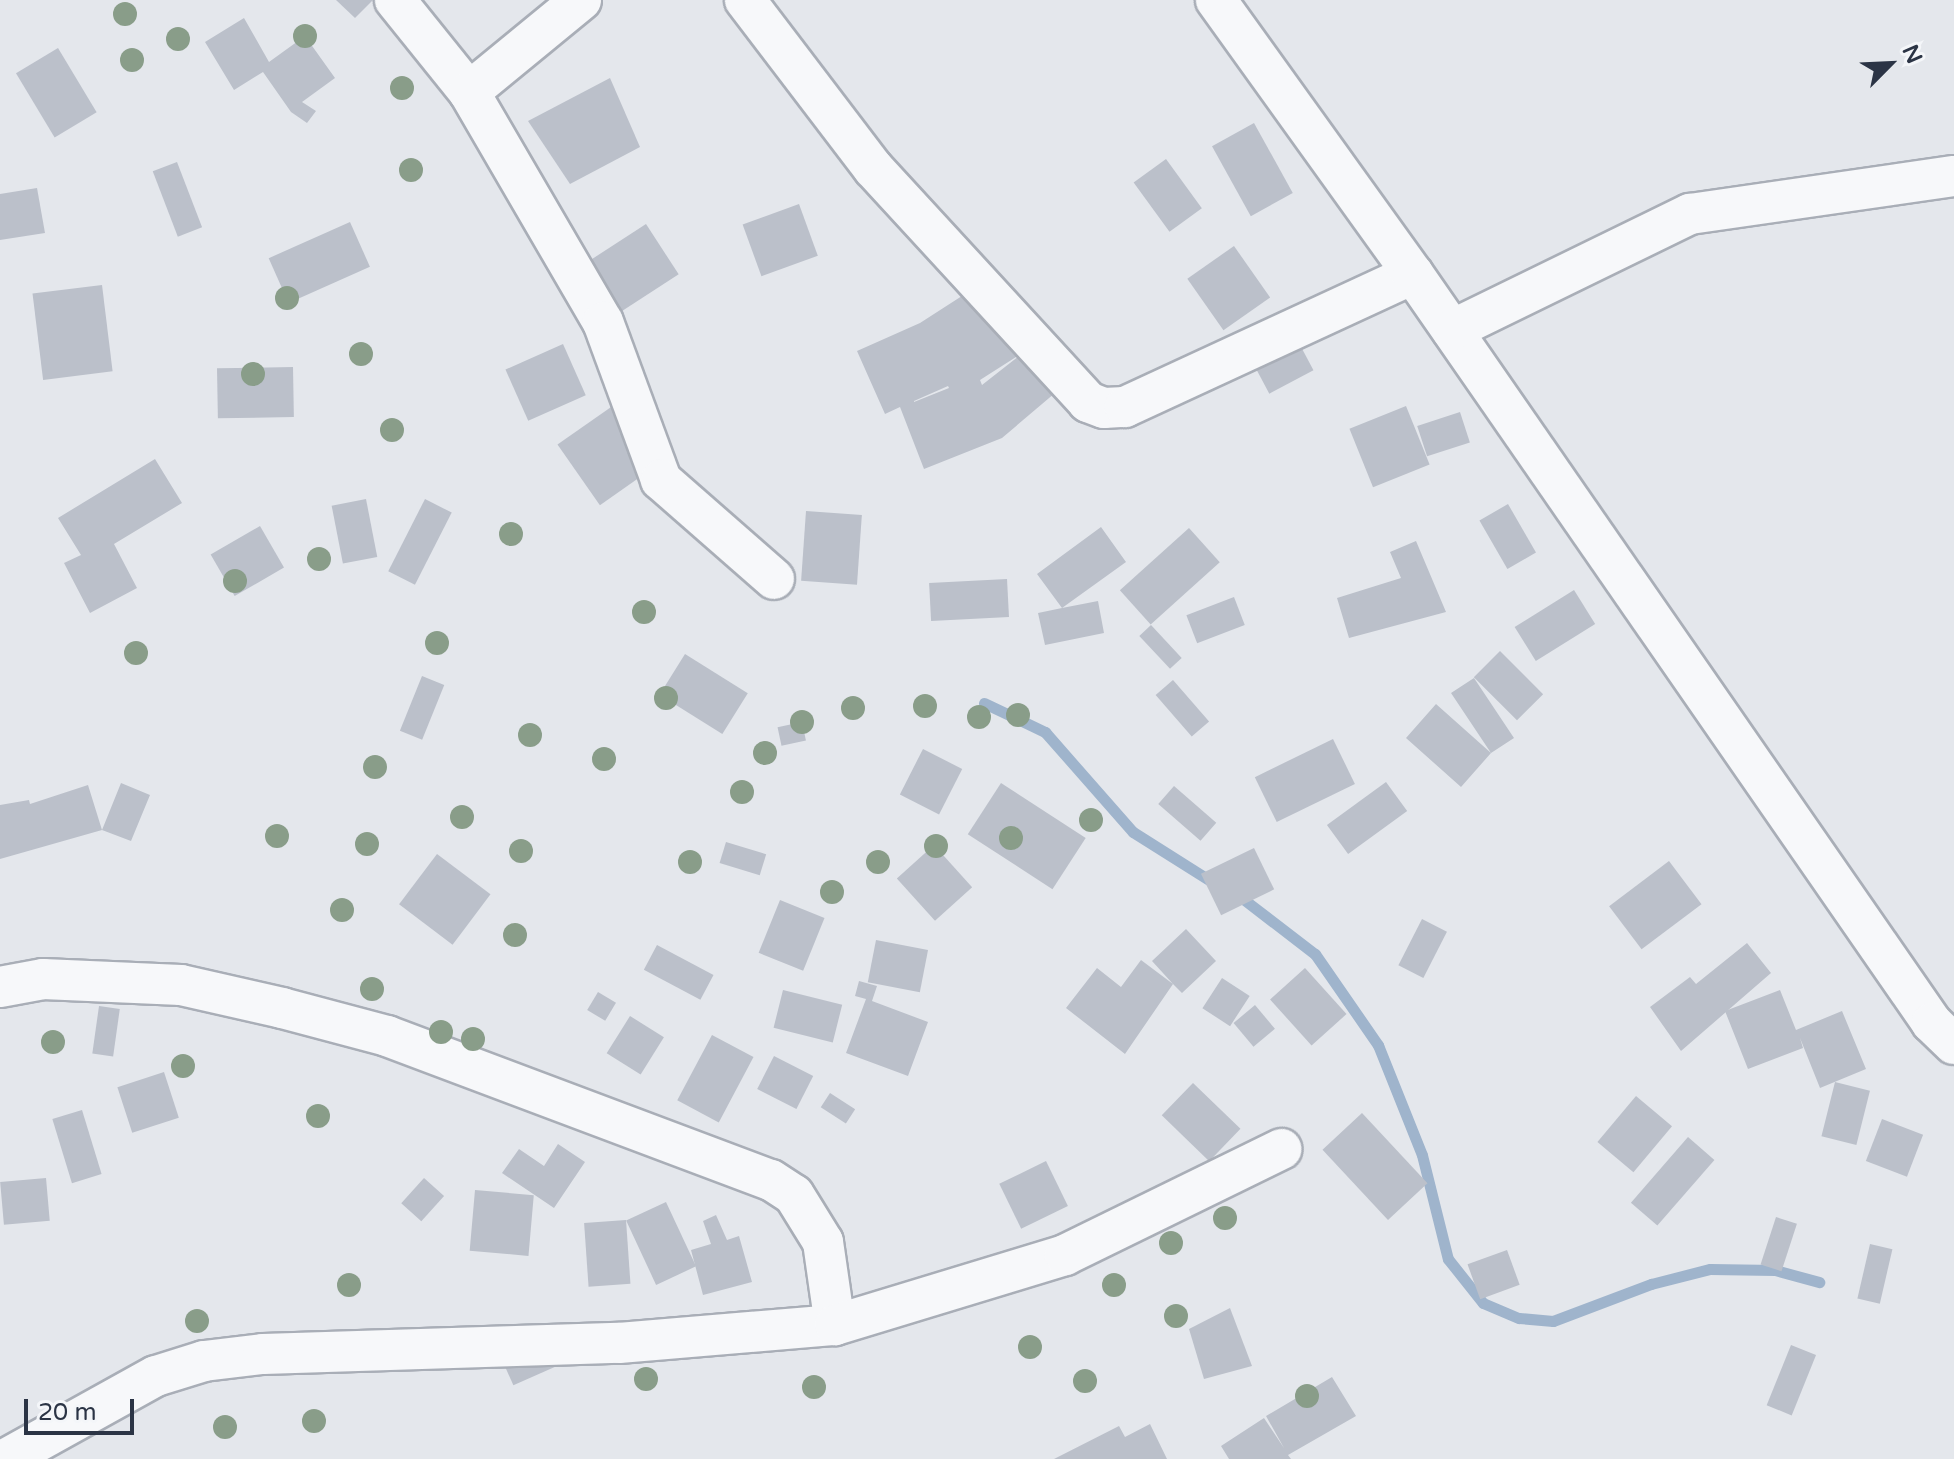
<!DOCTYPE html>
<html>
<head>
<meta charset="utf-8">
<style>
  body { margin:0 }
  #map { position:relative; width:1954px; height:1459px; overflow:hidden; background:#e4e7ec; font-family:"Varela Round",sans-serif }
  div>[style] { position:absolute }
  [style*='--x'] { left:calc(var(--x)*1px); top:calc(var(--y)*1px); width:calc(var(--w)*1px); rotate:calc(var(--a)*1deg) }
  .stream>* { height:11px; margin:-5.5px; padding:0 5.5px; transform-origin:5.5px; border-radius:5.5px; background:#9fb4cc }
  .building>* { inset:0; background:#bbc0ca; transform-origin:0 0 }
  .roads { filter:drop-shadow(2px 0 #a9aeb7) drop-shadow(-2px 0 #a9aeb7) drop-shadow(0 2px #a9aeb7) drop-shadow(0 -2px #a9aeb7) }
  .minor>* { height:40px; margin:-20px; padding:0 20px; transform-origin:20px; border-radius:20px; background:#f7f8fa }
  .trees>* { width:24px; height:24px; margin:-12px; border-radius:50%; background:#899d89 }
  span { translate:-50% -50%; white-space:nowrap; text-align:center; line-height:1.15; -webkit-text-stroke:6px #f4f6f9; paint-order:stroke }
  .north { position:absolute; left:1850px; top:24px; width:80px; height:80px; -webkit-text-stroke:6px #f4f6f9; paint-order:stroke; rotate:66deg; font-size:22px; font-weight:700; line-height:32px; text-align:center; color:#2b3445 }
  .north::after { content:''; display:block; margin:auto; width:28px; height:36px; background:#2b3445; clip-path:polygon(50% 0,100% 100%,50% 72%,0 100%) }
  .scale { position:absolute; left:24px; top:1399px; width:110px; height:36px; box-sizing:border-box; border:4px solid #2b3445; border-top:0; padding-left:10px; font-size:24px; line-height:28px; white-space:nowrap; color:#2b3445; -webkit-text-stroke:6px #f4f6f9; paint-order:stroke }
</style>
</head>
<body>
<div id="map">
  <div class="stream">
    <div style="--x:984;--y:703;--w:68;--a:25.4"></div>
    <div style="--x:1045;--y:732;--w:133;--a:48.7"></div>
    <div style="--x:1133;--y:832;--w:93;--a:32.3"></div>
    <div style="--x:1238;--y:895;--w:97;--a:37.5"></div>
    <div style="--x:1315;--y:954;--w:111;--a:55.3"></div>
    <div style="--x:1378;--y:1045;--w:118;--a:68.2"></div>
    <div style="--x:1422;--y:1155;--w:107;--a:76"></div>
    <div style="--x:1448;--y:1259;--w:56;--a:51.5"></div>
    <div style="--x:1483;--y:1303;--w:39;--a:23"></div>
    <div style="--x:1519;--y:1318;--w:34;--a:5"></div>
    <div style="--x:1553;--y:1321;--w:105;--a:-20.7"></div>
    <div style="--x:1651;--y:1284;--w:61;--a:-14.3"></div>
    <div style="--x:1710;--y:1269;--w:65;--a:0.9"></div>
    <div style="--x:1775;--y:1270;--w:46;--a:15.3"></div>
  </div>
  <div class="building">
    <div style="clip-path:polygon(336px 0,373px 0,355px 18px)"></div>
    <div style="clip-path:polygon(244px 18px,269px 62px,305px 36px,335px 78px,302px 102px,316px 111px,307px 123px,291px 112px,263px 72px,234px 90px,205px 42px)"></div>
    <div style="left:58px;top:48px;width:75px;height:49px;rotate:59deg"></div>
    <div style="clip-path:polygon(610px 78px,640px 147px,570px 184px,528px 121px)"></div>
    <div style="left:1254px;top:123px;width:80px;height:48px;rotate:61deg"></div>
    <div style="left:1166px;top:159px;width:61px;height:40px;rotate:54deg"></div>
    <div style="left:177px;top:162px;width:70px;height:26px;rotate:69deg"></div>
    <div style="clip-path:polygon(37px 188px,45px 233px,0 240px,0 194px)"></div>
    <div style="left:799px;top:204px;width:55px;height:60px;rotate:70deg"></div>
    <div style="left:350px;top:222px;width:49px;height:89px;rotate:66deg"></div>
    <div style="left:646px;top:224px;width:60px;height:90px;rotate:57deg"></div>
    <div style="left:1234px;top:246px;width:63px;height:57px;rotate:55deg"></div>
    <div style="left:102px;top:285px;width:87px;height:70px;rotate:83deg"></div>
    <div style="clip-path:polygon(evenodd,979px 285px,1055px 393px,1002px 438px,924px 469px,900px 407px,885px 414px,857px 351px,920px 323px,979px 285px,1019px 355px,1019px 356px,982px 385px,980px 380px,1019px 355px,979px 285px,948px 386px,949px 388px,914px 402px,914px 401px,948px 386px)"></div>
    <div style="left:1282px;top:311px;width:67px;height:50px;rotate:62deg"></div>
    <div style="left:563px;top:344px;width:56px;height:63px;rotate:66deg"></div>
    <div style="left:293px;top:367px;width:50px;height:76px;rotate:89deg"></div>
    <div style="left:614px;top:405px;width:74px;height:69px;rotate:55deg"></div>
    <div style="left:1406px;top:406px;width:63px;height:61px;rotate:68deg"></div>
    <div style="left:1460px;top:412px;width:32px;height:45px;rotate:72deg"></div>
    <div style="clip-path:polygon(155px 459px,182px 503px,114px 544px,137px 588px,90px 613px,64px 563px,81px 555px,58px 518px)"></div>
    <div style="left:366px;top:499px;width:59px;height:35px;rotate:79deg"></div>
    <div style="left:425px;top:499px;width:30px;height:81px;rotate:27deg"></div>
    <div style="left:1508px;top:504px;width:56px;height:33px;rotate:60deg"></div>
    <div style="left:806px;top:511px;width:56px;height:70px;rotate:4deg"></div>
    <div style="left:260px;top:526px;width:48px;height:57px;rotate:60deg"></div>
    <div style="clip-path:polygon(1101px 527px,1126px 562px,1062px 608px,1098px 601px,1104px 633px,1045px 645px,1038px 613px,1062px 608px,1037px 574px)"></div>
    <div style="left:1189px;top:528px;width:46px;height:93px;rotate:48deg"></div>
    <div style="clip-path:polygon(1416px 541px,1446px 612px,1349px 638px,1337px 598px,1401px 578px,1390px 552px)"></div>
    <div style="left:1007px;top:579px;width:38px;height:78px;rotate:87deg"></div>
    <div style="left:1574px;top:590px;width:40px;height:70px;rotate:58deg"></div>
    <div style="left:1234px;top:597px;width:30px;height:51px;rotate:69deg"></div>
    <div style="left:1151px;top:625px;width:45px;height:16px;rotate:47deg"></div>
    <div style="left:1500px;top:651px;width:61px;height:37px;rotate:45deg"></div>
    <div style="left:685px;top:654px;width:74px;height:48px;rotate:32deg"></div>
    <div style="left:422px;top:676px;width:24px;height:59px;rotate:22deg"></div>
    <div style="clip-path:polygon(1474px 678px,1514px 738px,1491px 753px,1461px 787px,1406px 738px,1436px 704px,1491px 753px,1451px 693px)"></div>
    <div style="left:1173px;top:680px;width:55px;height:23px;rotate:49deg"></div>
    <div style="left:802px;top:722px;width:19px;height:25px;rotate:78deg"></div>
    <div style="left:1333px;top:739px;width:50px;height:87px;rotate:64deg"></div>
    <div style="left:923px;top:749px;width:44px;height:51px;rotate:27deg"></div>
    <div style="left:1386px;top:782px;width:36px;height:73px;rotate:54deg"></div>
    <div style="clip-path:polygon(121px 783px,150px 795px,131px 841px,102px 830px,0 859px,0 805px,29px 800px,30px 804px,88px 785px,102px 830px)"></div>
    <div style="left:1001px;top:783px;width:101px;height:61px;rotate:33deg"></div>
    <div style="left:1174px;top:786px;width:56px;height:24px;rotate:41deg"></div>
    <div style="left:726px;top:842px;width:42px;height:22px;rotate:17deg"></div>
    <div style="left:934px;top:845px;width:57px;height:50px;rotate:48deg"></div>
    <div style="left:1254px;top:848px;width:46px;height:59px;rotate:64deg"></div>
    <div style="left:437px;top:854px;width:67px;height:63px;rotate:37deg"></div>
    <div style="left:1669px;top:861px;width:54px;height:75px;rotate:53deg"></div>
    <div style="left:780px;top:900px;width:48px;height:57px;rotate:22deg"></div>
    <div style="left:1422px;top:919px;width:28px;height:52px;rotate:27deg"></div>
    <div style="clip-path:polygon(1186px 929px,1216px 961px,1182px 993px,1173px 984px,1125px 1054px,1066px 1008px,1097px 968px,1121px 987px,1141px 960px,1173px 984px,1152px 961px)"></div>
    <div style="left:876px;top:940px;width:53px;height:43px;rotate:11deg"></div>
    <div style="clip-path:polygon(1747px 943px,1771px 973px,1681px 1051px,1650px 1007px,1690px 977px,1696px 984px)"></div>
    <div style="left:657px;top:945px;width:64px;height:28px;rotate:28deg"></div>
    <div style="left:1305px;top:968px;width:62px;height:47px;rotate:48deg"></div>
    <div style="left:1222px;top:978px;width:33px;height:36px;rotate:33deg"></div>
    <div style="clip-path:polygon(859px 981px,877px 986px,872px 1001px,928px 1022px,908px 1076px,846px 1053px,866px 999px,855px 996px)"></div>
    <div style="left:783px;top:990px;width:61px;height:39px;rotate:14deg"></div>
    <div style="clip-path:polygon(1780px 990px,1796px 1030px,1842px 1011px,1866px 1069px,1820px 1088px,1800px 1038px,1803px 1048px,1748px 1069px,1725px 1011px)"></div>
    <div style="left:598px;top:992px;width:21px;height:21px;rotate:31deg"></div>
    <div style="left:1255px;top:1005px;width:31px;height:28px;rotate:50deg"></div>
    <div style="left:99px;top:1006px;width:21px;height:48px;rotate:8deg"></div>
    <div style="left:630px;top:1016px;width:40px;height:44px;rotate:32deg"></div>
    <div style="left:712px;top:1035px;width:47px;height:74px;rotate:28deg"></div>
    <div style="left:774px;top:1056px;width:44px;height:37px;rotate:27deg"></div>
    <div style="left:164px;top:1072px;width:48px;height:49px;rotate:72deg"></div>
    <div style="left:1835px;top:1082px;width:36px;height:56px;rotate:14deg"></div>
    <div style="left:1193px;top:1083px;width:66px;height:45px;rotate:44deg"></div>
    <div style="left:830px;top:1093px;width:30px;height:17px;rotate:33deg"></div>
    <div style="left:1636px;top:1096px;width:47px;height:60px;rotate:40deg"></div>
    <div style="left:82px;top:1110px;width:67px;height:31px;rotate:73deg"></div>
    <div style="left:1362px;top:1113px;width:96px;height:54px;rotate:47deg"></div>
    <div style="left:1882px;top:1119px;width:44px;height:45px;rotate:21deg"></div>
    <div style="left:1688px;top:1137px;width:35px;height:87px;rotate:41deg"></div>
    <div style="clip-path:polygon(558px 1144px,585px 1162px,554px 1208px,502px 1173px,519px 1149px,544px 1166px)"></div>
    <div style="left:1046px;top:1161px;width:50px;height:52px;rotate:64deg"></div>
    <div style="left:46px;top:1178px;width:43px;height:46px;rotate:85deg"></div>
    <div style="left:424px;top:1178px;width:27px;height:34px;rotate:42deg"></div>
    <div style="left:475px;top:1190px;width:59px;height:61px;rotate:5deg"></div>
    <div style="left:666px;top:1202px;width:71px;height:44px;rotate:65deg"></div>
    <div style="clip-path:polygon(716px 1215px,727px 1240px,739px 1236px,752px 1282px,703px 1295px,691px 1250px,711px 1244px,703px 1221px)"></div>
    <div style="left:1776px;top:1217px;width:22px;height:50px;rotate:18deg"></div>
    <div style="left:626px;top:1220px;width:64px;height:42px;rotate:86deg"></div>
    <div style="left:1870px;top:1244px;width:23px;height:56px;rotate:13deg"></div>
    <div style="left:1507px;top:1250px;width:37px;height:42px;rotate:70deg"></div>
    <div style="clip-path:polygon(1230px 1308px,1252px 1366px,1204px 1379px,1189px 1329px)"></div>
    <div style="left:543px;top:1324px;width:44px;height:52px;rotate:66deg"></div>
    <div style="left:1791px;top:1345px;width:27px;height:65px;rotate:22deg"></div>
    <div style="clip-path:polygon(1332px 1377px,1356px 1416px,1288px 1455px,1291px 1459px,1229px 1459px,1221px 1446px,1264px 1418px,1284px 1448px,1266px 1416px)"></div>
    <div style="clip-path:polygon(1150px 1424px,1167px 1459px,1054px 1459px,1119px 1426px,1125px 1437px)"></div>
  </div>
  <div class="roads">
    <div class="minor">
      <div style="--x:395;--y:0;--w:118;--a:51.2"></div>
      <div style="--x:469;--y:92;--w:266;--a:59.8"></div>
      <div style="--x:603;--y:322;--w:168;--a:69.8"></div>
      <div style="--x:661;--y:480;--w:150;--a:41.2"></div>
      <div style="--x:745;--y:0;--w:211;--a:52.7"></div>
      <div style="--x:873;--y:168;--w:318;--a:47.4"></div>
      <div style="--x:1088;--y:402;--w:17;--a:21"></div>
      <div style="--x:1104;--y:408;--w:21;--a:-3"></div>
      <div style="--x:1125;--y:407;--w:317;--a:-24.8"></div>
      <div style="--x:1216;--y:0;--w:337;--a:54.3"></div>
      <div style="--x:1413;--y:274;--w:911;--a:55.28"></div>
      <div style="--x:1932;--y:1023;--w:30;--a:44"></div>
      <div style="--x:469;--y:92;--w:145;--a:-39.4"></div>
      <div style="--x:1452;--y:330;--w:265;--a:-26"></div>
      <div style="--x:1690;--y:214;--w:267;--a:-8.2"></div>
      <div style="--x:0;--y:987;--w:44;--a:-10.5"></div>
      <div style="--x:43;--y:979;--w:138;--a:2.5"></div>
      <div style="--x:181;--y:985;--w:104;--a:12.8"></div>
      <div style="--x:282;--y:1008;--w:109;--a:14.9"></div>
      <div style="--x:387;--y:1036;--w:410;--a:20.6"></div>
      <div style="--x:771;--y:1180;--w:27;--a:33"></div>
      <div style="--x:794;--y:1195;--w:55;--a:58.3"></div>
      <div style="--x:823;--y:1242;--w:84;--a:81.8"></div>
      <div style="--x:6;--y:1459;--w:171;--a:-29"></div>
      <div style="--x:156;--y:1376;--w:50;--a:-17.4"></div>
      <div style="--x:204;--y:1361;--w:59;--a:-6.8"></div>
      <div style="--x:263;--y:1354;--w:356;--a:-1.8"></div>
      <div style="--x:619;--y:1343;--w:217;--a:-4.8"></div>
      <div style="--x:835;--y:1325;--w:240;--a:-16.9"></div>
      <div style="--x:1065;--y:1255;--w:241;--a:-26.1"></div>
    </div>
  </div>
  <div class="trees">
    <div style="left:125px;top:14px"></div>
    <div style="left:305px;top:36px"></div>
    <div style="left:178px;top:39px"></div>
    <div style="left:132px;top:60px"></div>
    <div style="left:402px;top:88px"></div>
    <div style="left:411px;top:170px"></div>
    <div style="left:287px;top:298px"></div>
    <div style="left:361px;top:354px"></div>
    <div style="left:253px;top:374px"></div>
    <div style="left:392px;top:430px"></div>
    <div style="left:511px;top:534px"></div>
    <div style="left:319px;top:559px"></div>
    <div style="left:235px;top:581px"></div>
    <div style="left:644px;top:612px"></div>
    <div style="left:437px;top:643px"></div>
    <div style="left:136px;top:653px"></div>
    <div style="left:666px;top:698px"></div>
    <div style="left:925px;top:706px"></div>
    <div style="left:853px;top:708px"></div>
    <div style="left:1018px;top:715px"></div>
    <div style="left:979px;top:717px"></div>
    <div style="left:802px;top:722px"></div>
    <div style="left:530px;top:735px"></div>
    <div style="left:765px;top:753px"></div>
    <div style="left:604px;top:759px"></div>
    <div style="left:375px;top:767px"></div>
    <div style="left:742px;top:792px"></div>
    <div style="left:462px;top:817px"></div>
    <div style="left:1091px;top:820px"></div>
    <div style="left:277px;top:836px"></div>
    <div style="left:1011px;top:838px"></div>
    <div style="left:367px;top:844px"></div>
    <div style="left:936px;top:846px"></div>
    <div style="left:521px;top:851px"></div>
    <div style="left:690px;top:862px"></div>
    <div style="left:878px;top:862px"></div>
    <div style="left:832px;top:892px"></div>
    <div style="left:342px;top:910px"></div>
    <div style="left:515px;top:935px"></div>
    <div style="left:372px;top:989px"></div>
    <div style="left:441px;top:1032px"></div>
    <div style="left:473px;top:1039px"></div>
    <div style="left:53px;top:1042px"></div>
    <div style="left:183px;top:1066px"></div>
    <div style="left:318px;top:1116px"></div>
    <div style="left:1225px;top:1218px"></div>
    <div style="left:1171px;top:1243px"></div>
    <div style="left:349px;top:1285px"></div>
    <div style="left:1114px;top:1285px"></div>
    <div style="left:1176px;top:1316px"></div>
    <div style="left:197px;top:1321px"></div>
    <div style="left:1030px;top:1347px"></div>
    <div style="left:646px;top:1379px"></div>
    <div style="left:1085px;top:1381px"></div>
    <div style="left:814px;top:1387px"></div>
    <div style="left:1307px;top:1396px"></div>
    <div style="left:314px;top:1421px"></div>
    <div style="left:225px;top:1427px"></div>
  </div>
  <div class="north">N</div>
  <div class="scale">20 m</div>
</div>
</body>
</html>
